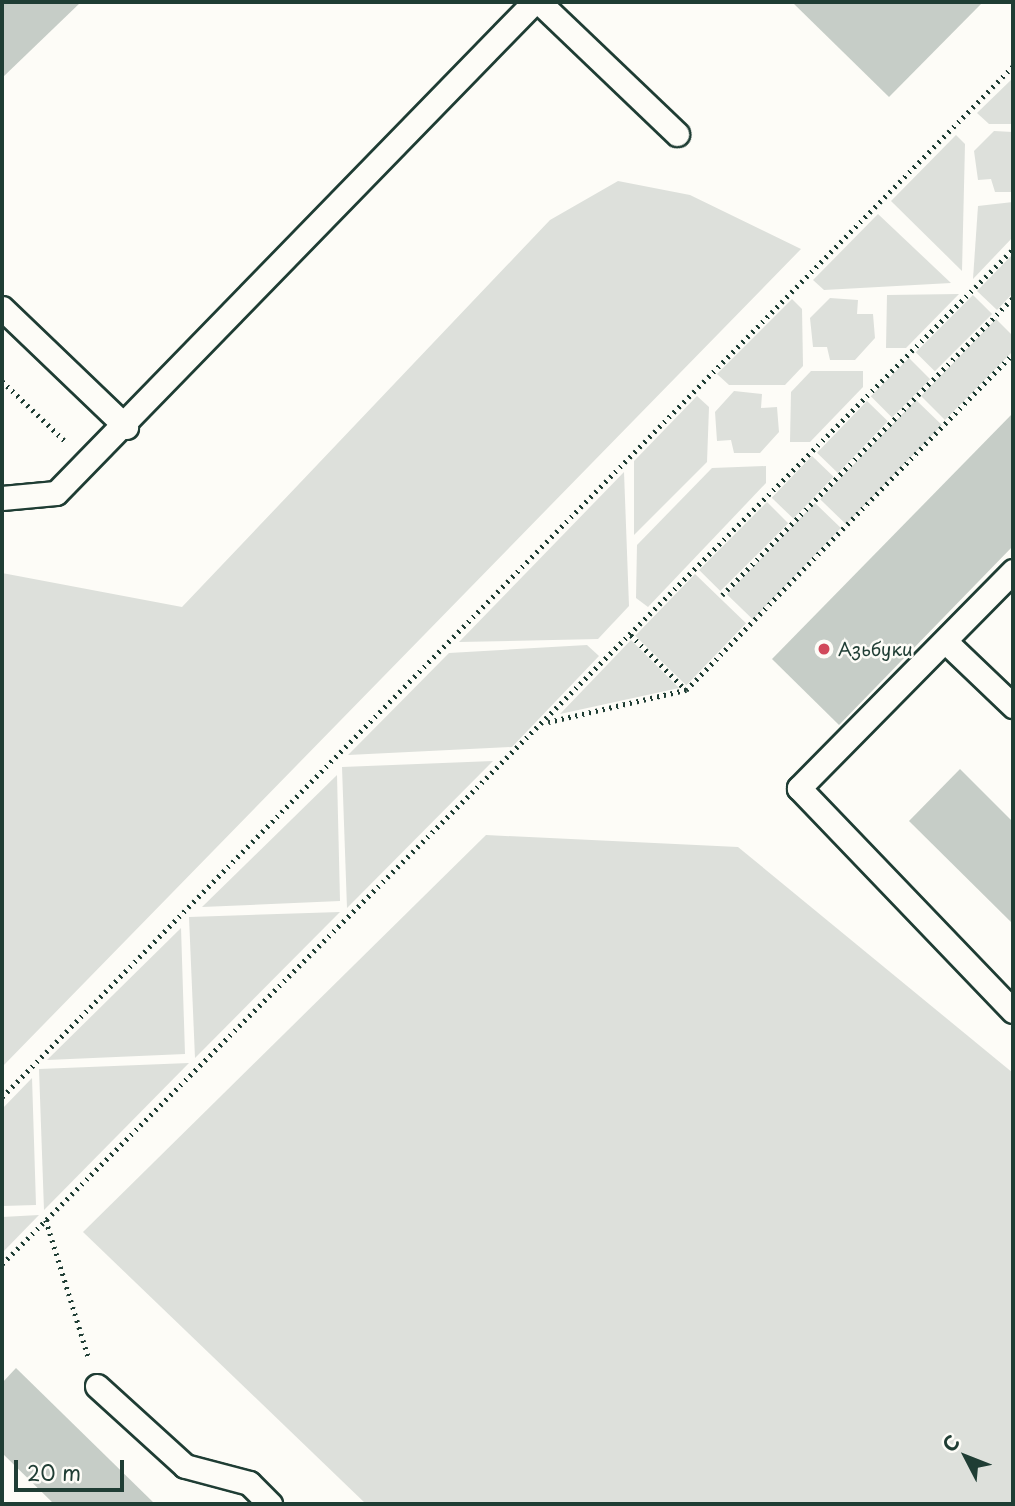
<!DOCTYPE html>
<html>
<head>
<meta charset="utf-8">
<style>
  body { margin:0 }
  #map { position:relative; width:1015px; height:1506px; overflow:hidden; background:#fdfcf7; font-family:"Playpen Sans",sans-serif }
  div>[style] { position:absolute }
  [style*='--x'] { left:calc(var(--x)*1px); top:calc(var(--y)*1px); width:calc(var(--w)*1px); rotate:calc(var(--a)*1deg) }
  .green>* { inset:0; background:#dde0db; transform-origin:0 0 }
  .building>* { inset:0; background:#c6cdc7 }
  .path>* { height:4.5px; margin-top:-2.25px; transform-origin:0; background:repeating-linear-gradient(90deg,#1f3d34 0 2px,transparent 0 7px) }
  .roads { filter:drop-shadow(2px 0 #1f3d34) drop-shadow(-2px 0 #1f3d34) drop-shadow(0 2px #1f3d34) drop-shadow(0 -2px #1f3d34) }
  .lane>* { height:23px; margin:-11.5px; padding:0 11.5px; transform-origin:11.5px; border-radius:11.5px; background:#fdfcf7 }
  .dots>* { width:19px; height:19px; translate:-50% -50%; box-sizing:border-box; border:4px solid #fdfcf7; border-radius:50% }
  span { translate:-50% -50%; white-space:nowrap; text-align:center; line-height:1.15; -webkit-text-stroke:5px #fdfcf7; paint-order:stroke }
  .poi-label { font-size:18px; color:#1f3d34 }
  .left { translate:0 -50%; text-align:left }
  .frame { position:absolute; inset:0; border:4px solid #1f3d34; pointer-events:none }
  .north { position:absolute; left:931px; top:1422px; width:70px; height:70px; -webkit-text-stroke:5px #fdfcf7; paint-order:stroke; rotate:312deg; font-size:19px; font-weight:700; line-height:28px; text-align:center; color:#1f3d34 }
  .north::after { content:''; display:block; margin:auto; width:24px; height:32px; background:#1f3d34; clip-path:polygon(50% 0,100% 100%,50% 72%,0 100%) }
  .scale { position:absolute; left:14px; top:1460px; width:110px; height:32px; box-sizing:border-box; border:4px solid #1f3d34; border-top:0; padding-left:9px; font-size:21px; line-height:24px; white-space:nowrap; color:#1f3d34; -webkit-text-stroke:5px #fdfcf7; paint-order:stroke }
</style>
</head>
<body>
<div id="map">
  <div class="green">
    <div style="clip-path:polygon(1013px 78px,1013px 124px,989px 124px,977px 113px)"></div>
    <div style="clip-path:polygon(994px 131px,1013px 132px,1013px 192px,995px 192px,991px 179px,978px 180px,974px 151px)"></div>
    <div style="clip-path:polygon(956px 135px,965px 144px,962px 271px,891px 201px)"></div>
    <div style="clip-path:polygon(618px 181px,690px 195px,801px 249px,2px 1067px,2px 573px,182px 607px,550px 220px)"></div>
    <div style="clip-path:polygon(1013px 202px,1013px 237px,973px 279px,978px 206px)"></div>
    <div style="clip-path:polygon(878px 214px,951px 283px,824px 290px,813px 280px)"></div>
    <div style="clip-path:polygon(1013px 254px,1013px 293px,997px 310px,977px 291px)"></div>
    <div style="clip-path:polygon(959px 294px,906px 348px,886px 348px,887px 295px)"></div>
    <div style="left:973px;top:295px;width:27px;height:81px;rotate:45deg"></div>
    <div style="clip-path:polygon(830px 298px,858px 300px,857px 314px,873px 314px,875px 338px,855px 360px,830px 360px,827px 347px,813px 347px,810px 318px)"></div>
    <div style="clip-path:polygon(792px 299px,802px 309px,803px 366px,785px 385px,729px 385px,717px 374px)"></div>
    <div style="clip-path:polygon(996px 319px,1013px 336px,1013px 351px,945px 420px,921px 396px)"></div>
    <div style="left:909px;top:358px;width:30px;height:54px;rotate:45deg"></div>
    <div style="clip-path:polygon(811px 371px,863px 371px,863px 387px,810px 442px,790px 442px,791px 392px)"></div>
    <div style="clip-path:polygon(734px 391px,762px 394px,761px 408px,777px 407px,779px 432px,760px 453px,734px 453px,731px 440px,717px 441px,715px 412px)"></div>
    <div style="clip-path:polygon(697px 396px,709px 407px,707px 462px,634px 535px,634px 461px)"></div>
    <div style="left:916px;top:400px;width:36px;height:138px;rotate:44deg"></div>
    <div style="left:867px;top:401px;width:29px;height:72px;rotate:44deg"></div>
    <div style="left:812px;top:456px;width:30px;height:58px;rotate:44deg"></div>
    <div style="clip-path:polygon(766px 466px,766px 483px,648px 607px,636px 598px,637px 545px,712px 468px)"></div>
    <div style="clip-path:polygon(624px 472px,629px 606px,598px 639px,459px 642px)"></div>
    <div style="left:767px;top:502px;width:30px;height:96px;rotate:45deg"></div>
    <div style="left:815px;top:503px;width:36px;height:127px;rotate:44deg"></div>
    <div style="left:695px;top:574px;width:71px;height:86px;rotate:44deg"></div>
    <div style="clip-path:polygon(631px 640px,679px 688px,560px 714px)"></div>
    <div style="clip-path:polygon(587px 645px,599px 656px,512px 747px,348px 755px,449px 653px)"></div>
    <div style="clip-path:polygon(493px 761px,347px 908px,342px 767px)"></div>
    <div style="clip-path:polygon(337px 775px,340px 901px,202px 907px)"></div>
    <div style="clip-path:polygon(486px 835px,738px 847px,1013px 1073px,1013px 1504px,366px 1504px,83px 1232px)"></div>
    <div style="clip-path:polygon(340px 912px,195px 1058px,189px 917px)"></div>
    <div style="clip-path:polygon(181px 928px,185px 1054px,47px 1060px)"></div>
    <div style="clip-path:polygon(189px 1063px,44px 1210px,39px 1069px)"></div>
    <div style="clip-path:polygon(32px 1078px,36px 1205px,2px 1206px,2px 1109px)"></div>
    <div style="clip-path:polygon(39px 1215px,2px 1253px,2px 1217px)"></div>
  </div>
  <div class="building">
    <div style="clip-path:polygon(2px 2px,81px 2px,2px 78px)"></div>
    <div style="clip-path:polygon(792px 2px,983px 2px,889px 97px)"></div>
    <div style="clip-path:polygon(1013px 413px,1013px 546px,839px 725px,772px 659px)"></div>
    <div style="clip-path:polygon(960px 769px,1013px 822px,1013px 924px,909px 821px)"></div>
    <div style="clip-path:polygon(16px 1368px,155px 1504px,54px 1504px,2px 1453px,2px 1383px)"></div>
  </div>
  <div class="path">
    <div style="--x:2;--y:381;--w:87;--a:43.6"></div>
    <div style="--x:722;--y:595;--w:416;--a:-45.6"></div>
    <div style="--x:631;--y:635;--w:78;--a:45"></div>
    <div style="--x:548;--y:722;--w:142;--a:-13.1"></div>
    <div style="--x:686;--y:690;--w:469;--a:-45.8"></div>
    <div style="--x:2;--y:1097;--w:1444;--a:-45.56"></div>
    <div style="--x:46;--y:1220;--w:145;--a:72.8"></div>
    <div style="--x:2;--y:1264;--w:1433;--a:-45.11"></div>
  </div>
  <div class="roads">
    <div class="lane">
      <div style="--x:539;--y:2;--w:191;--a:43.7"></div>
      <div style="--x:2;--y:308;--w:172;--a:43.8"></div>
      <div style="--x:2;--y:498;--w:54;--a:-5.3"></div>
      <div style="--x:56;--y:493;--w:685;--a:-45.77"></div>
      <div style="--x:1013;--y:571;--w:305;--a:134.6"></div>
      <div style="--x:799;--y:788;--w:309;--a:46.2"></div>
      <div style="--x:946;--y:642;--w:93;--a:43.7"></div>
      <div style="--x:97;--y:1386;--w:119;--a:42.3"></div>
      <div style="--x:185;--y:1466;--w:66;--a:14.9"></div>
      <div style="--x:249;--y:1483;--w:30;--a:45"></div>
    </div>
  </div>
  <div class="dots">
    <div style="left:824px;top:649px;background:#d1495b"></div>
  </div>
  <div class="poi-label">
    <span class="left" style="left:838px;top:649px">Азьбуки</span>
  </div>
  <div class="frame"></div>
  <div class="north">С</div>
  <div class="scale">20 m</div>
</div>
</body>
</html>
